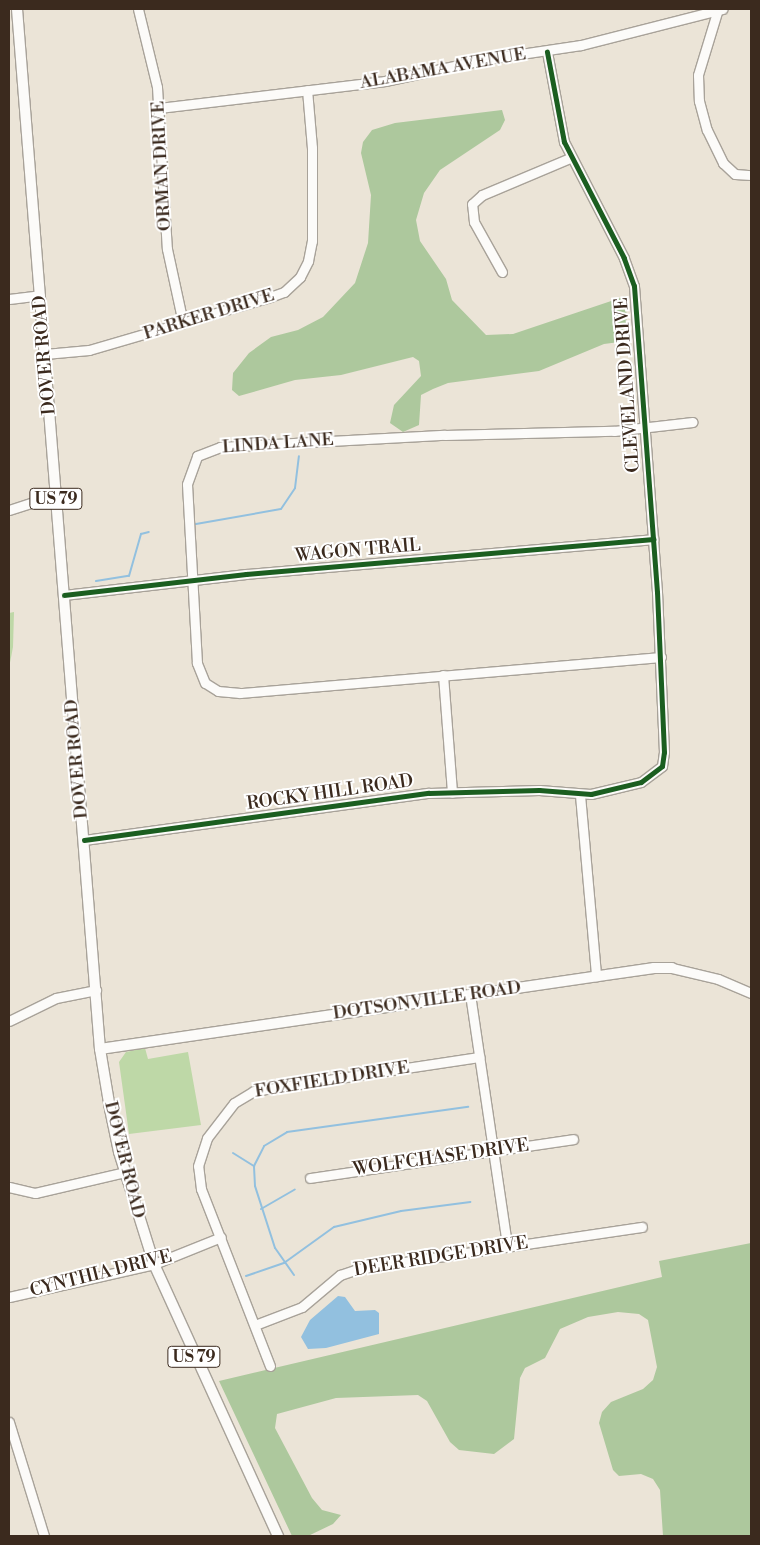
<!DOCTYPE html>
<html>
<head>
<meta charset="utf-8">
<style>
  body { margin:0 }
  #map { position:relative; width:760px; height:1545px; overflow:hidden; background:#ebe4d7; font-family:"Libre Bodoni",serif }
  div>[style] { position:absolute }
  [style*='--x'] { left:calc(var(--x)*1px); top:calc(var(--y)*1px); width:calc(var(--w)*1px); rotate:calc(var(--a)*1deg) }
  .green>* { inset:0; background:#bed8a7 }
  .forest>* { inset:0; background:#adc89d }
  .water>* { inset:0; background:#92c0df }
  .stream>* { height:2px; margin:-1px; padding:0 1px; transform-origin:1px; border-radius:1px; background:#92c0df }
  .roads { filter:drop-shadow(1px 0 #a8a299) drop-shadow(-1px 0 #a8a299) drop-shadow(0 1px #a8a299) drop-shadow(0 -1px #a8a299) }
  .minor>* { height:9px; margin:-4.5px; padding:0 4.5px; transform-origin:4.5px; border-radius:4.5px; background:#fcfbf9 }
  .major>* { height:10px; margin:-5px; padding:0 5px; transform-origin:5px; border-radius:5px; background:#fcfbf9 }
  .cycleway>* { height:5px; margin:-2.5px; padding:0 2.5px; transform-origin:2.5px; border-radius:2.5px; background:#1b5e20 }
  span { translate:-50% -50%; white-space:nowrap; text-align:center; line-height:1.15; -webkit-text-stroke:4px #fff; paint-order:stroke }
  .shield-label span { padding:1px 4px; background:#fff; border:1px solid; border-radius:4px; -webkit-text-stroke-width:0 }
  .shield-label { font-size:16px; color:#3b2a1e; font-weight:700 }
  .street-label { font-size:18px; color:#3b2a1e }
  .frame { position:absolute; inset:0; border:10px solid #3b2a1e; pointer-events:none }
</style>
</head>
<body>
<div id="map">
  <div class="green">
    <div style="clip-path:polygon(14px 612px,13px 647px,9px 668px,9px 613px)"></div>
    <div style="clip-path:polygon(145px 1048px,148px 1059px,188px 1052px,201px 1125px,129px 1134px,119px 1062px,126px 1052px)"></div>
  </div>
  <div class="forest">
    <div style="clip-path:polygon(502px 110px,505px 120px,500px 130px,440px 170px,424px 193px,416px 220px,420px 241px,446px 279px,452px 300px,486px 335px,513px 334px,626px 296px,627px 341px,604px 344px,539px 371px,448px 383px,433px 389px,421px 395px,419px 425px,403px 432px,390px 423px,394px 405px,421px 376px,419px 361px,413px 357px,341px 375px,295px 380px,239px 396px,232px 390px,233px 373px,249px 353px,271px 337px,298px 330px,323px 317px,355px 283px,368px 243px,371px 195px,361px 153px,363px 142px,372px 130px,395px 123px)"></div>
    <div style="clip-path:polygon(751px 1243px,751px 1536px,663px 1536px,660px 1490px,653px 1479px,641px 1474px,619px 1476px,613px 1470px,599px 1423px,602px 1412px,611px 1402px,643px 1389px,653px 1380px,657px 1367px,648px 1320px,639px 1314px,618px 1312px,588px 1317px,560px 1329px,545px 1358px,525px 1368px,520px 1378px,514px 1439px,494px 1454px,459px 1450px,450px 1442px,427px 1401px,418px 1395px,336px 1398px,277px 1414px,275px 1428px,312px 1498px,322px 1510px,341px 1515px,333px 1524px,308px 1536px,292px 1536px,219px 1381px,662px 1277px,659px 1261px)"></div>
  </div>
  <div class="water">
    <div style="clip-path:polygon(338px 1296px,345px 1297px,355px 1311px,375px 1310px,379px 1313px,379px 1334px,326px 1348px,308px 1349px,301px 1337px,310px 1320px)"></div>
  </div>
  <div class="stream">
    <div style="--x:196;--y:524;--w:86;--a:-10"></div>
    <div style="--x:281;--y:509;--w:25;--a:-56"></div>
    <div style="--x:295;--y:488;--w:32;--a:-83"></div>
    <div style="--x:96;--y:581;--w:33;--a:-9"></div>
    <div style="--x:129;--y:576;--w:44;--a:-74.1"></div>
    <div style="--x:141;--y:534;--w:8;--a:-14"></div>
    <div style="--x:233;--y:1153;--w:25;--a:32"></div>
    <div style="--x:261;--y:1209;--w:39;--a:-30"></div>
    <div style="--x:294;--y:1275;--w:33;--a:-125"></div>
    <div style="--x:275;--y:1248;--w:65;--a:-107.9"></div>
    <div style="--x:255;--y:1186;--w:20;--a:-93"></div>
    <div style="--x:254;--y:1166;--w:22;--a:-63"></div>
    <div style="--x:264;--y:1146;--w:27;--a:-31"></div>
    <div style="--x:287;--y:1132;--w:183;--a:-7.9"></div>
    <div style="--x:246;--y:1276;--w:40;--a:-18.9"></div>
    <div style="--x:284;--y:1263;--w:62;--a:-35.8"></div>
    <div style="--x:334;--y:1227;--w:69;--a:-13.4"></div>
    <div style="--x:401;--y:1211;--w:70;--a:-7.4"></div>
  </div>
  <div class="roads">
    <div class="minor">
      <div style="--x:138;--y:9;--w:80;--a:76.3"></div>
      <div style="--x:157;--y:87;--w:162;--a:86.5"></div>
      <div style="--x:167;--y:249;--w:76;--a:77.8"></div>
      <div style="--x:718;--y:9;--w:69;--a:106.9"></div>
      <div style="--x:698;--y:75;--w:26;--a:88"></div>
      <div style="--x:699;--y:101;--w:30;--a:75"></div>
      <div style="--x:707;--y:130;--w:37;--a:64"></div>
      <div style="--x:723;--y:163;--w:16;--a:43"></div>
      <div style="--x:735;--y:174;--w:16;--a:4"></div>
      <div style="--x:159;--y:108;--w:228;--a:-6.8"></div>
      <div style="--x:385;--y:81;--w:104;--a:-12.2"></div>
      <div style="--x:487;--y:59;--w:95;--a:-8.5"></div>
      <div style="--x:581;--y:45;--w:146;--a:-14.3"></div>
      <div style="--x:502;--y:272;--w:57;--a:-119.2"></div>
      <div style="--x:474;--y:222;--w:18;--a:-96"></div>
      <div style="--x:472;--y:204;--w:13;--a:-42"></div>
      <div style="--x:482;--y:195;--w:95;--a:-22.8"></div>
      <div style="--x:9;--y:299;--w:31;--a:-7"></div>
      <div style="--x:45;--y:354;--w:44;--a:-5.2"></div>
      <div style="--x:89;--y:350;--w:189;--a:-16.3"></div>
      <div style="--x:270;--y:297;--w:15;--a:-20"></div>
      <div style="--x:284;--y:292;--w:22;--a:-43"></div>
      <div style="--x:300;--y:277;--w:18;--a:-63"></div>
      <div style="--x:308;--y:261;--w:20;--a:-79"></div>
      <div style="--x:312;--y:241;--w:93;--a:-90"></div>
      <div style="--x:312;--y:148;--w:58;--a:-94.9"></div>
      <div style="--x:9;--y:510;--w:28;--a:-18"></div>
      <div style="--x:36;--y:501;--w:21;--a:0"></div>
      <div style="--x:64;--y:595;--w:183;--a:-6.6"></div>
      <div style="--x:246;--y:574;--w:409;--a:-4.9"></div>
      <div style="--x:661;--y:657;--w:423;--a:175.1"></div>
      <div style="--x:240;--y:693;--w:22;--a:-175"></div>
      <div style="--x:218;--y:691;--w:15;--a:-148"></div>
      <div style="--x:205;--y:683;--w:22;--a:-112"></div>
      <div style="--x:197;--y:663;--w:179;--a:-93.2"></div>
      <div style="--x:187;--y:484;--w:30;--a:-70"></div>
      <div style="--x:197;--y:456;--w:25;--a:-21"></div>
      <div style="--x:220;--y:447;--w:225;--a:-3.1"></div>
      <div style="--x:445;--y:435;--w:169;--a:-1.4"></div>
      <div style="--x:614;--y:431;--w:79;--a:-6.6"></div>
      <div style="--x:443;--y:675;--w:118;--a:85.6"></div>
      <div style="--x:580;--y:795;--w:182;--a:84.9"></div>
      <div style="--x:84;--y:840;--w:348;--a:-7.8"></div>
      <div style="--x:429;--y:793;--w:110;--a:-1.6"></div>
      <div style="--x:539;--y:790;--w:52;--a:4.4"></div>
      <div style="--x:591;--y:794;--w:51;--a:-13.5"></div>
      <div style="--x:641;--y:782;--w:26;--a:-37"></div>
      <div style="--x:662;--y:766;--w:14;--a:-82"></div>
      <div style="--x:664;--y:752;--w:160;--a:-92.5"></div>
      <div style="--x:657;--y:592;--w:307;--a:-94.3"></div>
      <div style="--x:634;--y:286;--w:30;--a:-110"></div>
      <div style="--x:624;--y:258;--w:131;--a:-117.3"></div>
      <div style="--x:564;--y:142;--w:92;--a:-100.7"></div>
      <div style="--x:672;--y:968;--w:47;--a:13.4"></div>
      <div style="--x:718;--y:979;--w:36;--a:23"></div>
      <div style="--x:470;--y:994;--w:255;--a:81.6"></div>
      <div style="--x:9;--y:1021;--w:52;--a:-26.1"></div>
      <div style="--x:56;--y:998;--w:41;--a:-11.3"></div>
      <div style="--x:310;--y:1178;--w:266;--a:-8.4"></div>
      <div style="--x:9;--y:1187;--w:27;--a:13"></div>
      <div style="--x:35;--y:1193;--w:92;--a:-13.1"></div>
      <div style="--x:9;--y:1297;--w:149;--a:-12.8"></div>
      <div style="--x:154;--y:1264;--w:72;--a:-21.9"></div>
      <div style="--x:255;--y:1325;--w:50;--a:-21"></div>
      <div style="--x:302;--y:1307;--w:50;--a:-40.1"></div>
      <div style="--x:340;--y:1275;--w:18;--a:-19"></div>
      <div style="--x:357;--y:1269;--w:288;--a:-8.4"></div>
      <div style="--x:270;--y:1366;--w:190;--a:-111.3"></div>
      <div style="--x:201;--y:1189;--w:23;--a:-97"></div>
      <div style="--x:198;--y:1166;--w:29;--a:-72"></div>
      <div style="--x:207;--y:1138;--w:44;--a:-52.4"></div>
      <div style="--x:234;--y:1103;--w:23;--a:-31"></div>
      <div style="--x:254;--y:1091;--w:228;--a:-8.6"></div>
      <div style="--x:9;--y:1422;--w:119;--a:72.9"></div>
    </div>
    <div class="major">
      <div style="--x:17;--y:9;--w:1043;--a:85.44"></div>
      <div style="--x:100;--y:1049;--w:61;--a:80.5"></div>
      <div style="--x:110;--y:1109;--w:44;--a:78.2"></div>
      <div style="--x:119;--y:1152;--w:117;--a:72.6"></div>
      <div style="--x:154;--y:1264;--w:299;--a:65.5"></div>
      <div style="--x:100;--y:1049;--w:560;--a:-8.32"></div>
      <div style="--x:654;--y:968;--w:18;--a:0"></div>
    </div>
  </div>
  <div class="cycleway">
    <div style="--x:64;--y:595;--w:183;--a:-6.6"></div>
    <div style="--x:246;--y:574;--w:409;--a:-4.9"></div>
    <div style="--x:84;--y:840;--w:348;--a:-7.8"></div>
    <div style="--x:429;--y:793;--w:110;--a:-1.6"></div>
    <div style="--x:539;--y:790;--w:52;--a:4.4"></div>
    <div style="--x:591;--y:794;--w:51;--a:-13.5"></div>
    <div style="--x:641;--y:782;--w:26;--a:-37"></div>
    <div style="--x:662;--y:766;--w:14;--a:-82"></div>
    <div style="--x:664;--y:752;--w:160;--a:-92.5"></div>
    <div style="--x:657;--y:592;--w:307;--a:-94.3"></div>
    <div style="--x:634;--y:286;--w:30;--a:-110"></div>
    <div style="--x:624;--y:258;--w:131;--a:-117.3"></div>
    <div style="--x:564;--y:142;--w:92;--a:-100.7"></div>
  </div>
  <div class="shield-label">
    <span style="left:56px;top:499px">US 79</span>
    <span style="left:194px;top:1357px">US 79</span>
  </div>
  <div class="street-label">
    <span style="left:443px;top:69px;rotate:-10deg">ALABAMA AVENUE</span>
    <span style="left:162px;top:166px;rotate:-93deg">ORMAN DRIVE</span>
    <span style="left:209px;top:315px;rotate:-17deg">PARKER DRIVE</span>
    <span style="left:45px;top:355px;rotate:-95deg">DOVER ROAD</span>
    <span style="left:628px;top:385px;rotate:-94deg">CLEVELAND DRIVE</span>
    <span style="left:278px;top:444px;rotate:-4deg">LINDA LANE</span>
    <span style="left:358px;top:551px;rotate:-5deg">WAGON TRAIL</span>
    <span style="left:77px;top:759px;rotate:-95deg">DOVER ROAD</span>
    <span style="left:330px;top:793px;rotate:-8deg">ROCKY HILL ROAD</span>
    <span style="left:427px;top:1001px;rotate:-8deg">DOTSONVILLE ROAD</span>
    <span style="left:332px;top:1080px;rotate:-9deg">FOXFIELD DRIVE</span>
    <span style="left:441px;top:1158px;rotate:-8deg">WOLFCHASE DRIVE</span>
    <span style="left:124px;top:1160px;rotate:76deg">DOVER ROAD</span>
    <span style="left:441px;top:1257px;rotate:-9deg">DEER RIDGE DRIVE</span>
    <span style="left:101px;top:1274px;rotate:-14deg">CYNTHIA DRIVE</span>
  </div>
  <div class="frame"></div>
</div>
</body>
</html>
